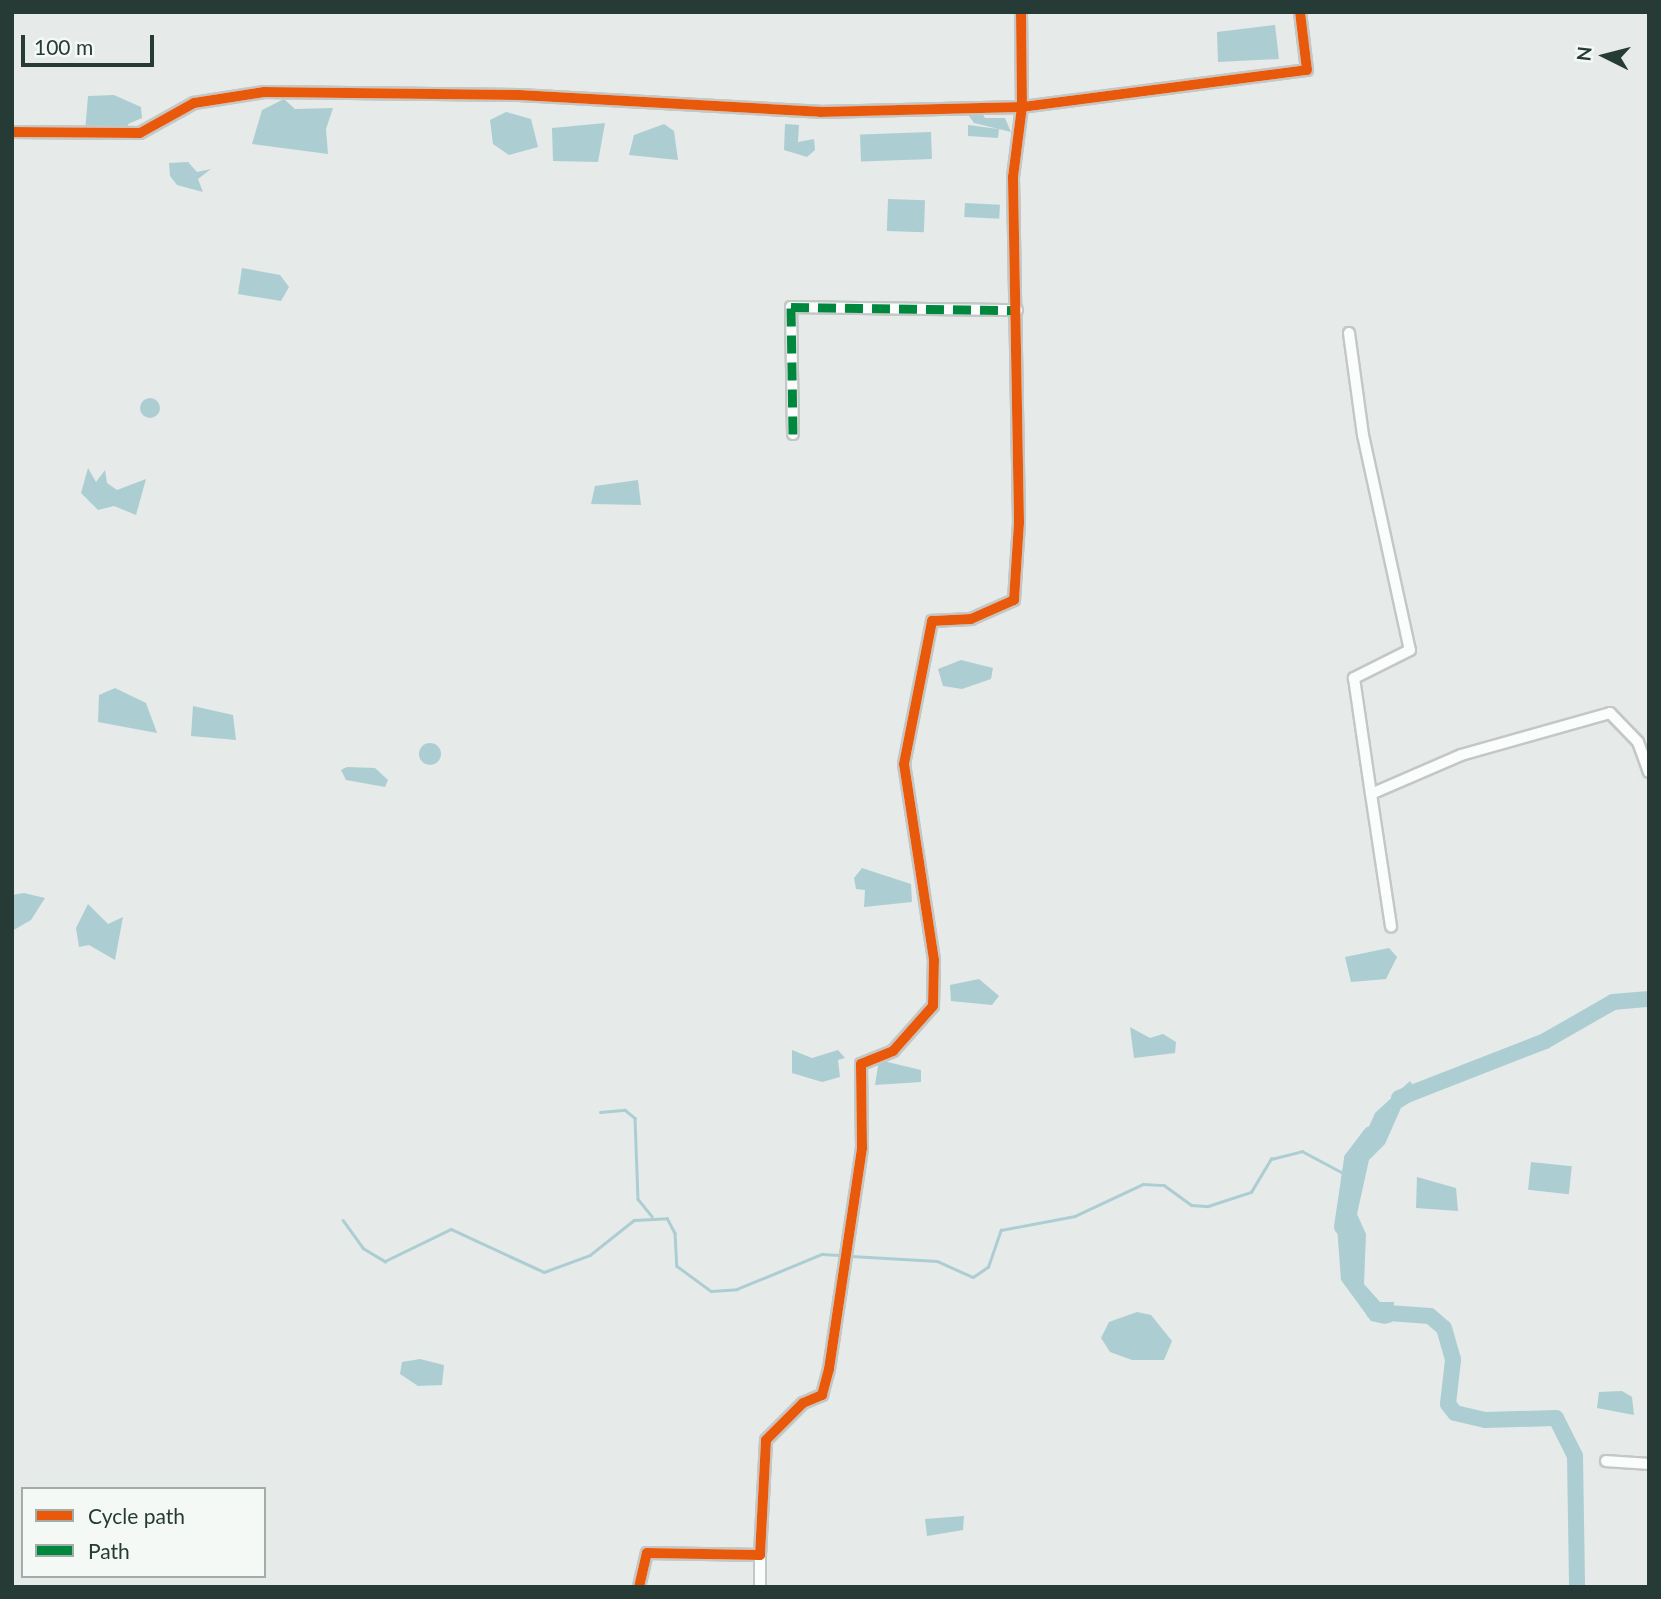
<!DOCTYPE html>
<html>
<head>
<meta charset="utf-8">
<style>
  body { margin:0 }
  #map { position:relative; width:1661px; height:1599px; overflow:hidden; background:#e6eae8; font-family:Lato,sans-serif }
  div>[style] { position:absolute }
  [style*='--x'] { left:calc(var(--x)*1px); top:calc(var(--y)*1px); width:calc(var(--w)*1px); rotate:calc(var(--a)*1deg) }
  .water>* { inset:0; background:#acced3; transform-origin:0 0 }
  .round { border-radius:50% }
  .stream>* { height:2.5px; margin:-1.25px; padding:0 1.25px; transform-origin:1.25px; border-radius:1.25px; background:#acced3 }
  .river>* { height:16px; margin:-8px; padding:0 8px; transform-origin:8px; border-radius:8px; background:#acced3 }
  .roads { filter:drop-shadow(2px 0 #c3c7c5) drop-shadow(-2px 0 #c3c7c5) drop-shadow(0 2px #c3c7c5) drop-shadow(0 -2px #c3c7c5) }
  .minor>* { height:10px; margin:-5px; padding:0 5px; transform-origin:5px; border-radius:5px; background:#fbfcfc }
  .quiet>* { height:9px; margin-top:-4.5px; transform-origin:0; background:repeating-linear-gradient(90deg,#00873e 0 18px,transparent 0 27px) }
  .cycleway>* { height:10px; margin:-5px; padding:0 5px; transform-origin:5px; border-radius:5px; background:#e8590c }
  span { translate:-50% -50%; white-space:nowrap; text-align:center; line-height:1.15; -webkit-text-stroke:5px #f4f9f6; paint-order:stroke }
  .frame { position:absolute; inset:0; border:14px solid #263b35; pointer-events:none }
  .legend { position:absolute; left:21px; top:1487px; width:245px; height:91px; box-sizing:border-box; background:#f4f9f6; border:2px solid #a2ada9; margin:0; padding:9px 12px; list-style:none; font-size:21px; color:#263b35 }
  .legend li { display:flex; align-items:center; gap:14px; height:35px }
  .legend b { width:35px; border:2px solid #a2ada9 }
  .north { position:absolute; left:1570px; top:21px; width:70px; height:70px; -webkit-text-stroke:5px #f4f9f6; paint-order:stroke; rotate:276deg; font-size:19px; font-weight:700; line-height:28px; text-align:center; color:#263b35 }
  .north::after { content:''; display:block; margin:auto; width:24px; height:32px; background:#263b35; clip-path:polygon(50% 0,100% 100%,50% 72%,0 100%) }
  .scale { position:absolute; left:21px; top:35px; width:133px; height:32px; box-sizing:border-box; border:4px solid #263b35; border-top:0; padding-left:9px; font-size:21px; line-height:24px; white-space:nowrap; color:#263b35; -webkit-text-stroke:5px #f4f9f6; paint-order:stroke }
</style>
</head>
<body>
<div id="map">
  <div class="water">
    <div style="clip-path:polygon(1275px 25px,1279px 59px,1218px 62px,1217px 32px)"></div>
    <div style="clip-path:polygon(114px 95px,141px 107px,142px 118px,128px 124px,129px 133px,85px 132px,88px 96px)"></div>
    <div style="clip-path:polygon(284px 99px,295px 109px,333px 108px,326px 129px,328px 154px,252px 144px,262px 110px)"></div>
    <div style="clip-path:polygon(980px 110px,985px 118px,1005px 118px,1011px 132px,974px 123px,967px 113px)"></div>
    <div style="clip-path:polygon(506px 112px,531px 119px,538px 147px,509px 155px,493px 144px,490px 120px)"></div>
    <div style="clip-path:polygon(605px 123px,598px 162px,553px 161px,552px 128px)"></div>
    <div style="clip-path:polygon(664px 124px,674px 131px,678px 160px,629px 155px,634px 135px)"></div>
    <div style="clip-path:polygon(785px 124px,799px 125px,798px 142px,814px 139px,815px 150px,807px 157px,784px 150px)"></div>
    <div style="clip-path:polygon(968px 125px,999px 129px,998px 138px,968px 136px)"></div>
    <div style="left:931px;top:132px;width:27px;height:71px;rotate:88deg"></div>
    <div style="clip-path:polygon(188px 162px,197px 172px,211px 169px,198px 179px,203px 192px,177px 185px,170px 176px,169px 163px)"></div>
    <div style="left:888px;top:199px;width:37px;height:32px;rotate:2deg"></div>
    <div style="left:965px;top:203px;width:35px;height:14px;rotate:3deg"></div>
    <div style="clip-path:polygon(242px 268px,280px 275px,289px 287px,281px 301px,238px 294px)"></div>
    <div class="round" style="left:140px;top:398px;width:20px;height:20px"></div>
    <div style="clip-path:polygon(88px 468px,96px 482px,105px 470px,107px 483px,117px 490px,146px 479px,136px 515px,114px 506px,98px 510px,81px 493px)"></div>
    <div style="clip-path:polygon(638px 480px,641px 505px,591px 504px,595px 486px)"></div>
    <div style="clip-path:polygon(961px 660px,993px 668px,991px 679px,962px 689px,943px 686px,938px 669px)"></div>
    <div style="clip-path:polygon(115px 688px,146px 703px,157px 733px,98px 722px,99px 695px)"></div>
    <div style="clip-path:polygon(193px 706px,233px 715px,236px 740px,191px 736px)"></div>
    <div class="round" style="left:419px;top:743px;width:22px;height:22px"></div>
    <div style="clip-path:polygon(347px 767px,375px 768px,388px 780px,385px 787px,346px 780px,341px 770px)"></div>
    <div style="clip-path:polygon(862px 868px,911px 884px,912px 902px,864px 907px,865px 890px,856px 889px,854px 878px)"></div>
    <div style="clip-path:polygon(24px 893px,45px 898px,31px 920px,12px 931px,12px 895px)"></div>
    <div style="clip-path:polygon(88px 904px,108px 924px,123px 917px,115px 960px,89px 945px,79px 947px,76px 928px)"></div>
    <div style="clip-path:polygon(1389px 948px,1397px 957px,1386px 979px,1351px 982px,1345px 957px)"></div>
    <div style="clip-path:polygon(979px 979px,999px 996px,992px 1005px,951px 1001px,950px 985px)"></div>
    <div style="clip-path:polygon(1130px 1027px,1150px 1038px,1163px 1034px,1176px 1042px,1175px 1053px,1134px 1058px)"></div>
    <div style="clip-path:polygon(792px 1050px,812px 1058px,838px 1050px,845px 1058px,838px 1060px,840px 1077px,822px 1082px,792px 1073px)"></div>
    <div style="clip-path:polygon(879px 1060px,921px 1070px,921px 1082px,875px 1085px)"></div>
    <div style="clip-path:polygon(1410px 1081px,1420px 1096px,1401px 1108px,1385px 1144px,1369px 1160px,1357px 1214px,1366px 1234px,1364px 1284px,1380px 1302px,1394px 1302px,1392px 1322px,1385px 1324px,1371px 1321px,1341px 1280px,1337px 1227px,1353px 1163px,1375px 1113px)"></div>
    <div style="left:1531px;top:1162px;width:41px;height:28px;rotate:6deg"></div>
    <div style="clip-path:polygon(1417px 1177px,1456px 1188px,1458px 1211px,1416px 1208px)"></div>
    <div style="clip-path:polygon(1137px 1312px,1151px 1315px,1172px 1341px,1164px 1360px,1132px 1360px,1110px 1352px,1101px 1338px,1109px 1322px)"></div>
    <div style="clip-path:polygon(420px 1359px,444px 1365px,442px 1385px,418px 1386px,400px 1374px,402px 1362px)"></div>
    <div style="clip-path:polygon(1622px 1391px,1632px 1397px,1634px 1415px,1597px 1408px,1599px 1392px)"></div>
    <div style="clip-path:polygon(964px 1516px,963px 1530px,927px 1536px,925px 1519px)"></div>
  </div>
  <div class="stream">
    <div style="--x:600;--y:1112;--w:25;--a:-5"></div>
    <div style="--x:625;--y:1110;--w:13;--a:39"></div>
    <div style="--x:635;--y:1118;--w:81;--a:87.9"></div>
    <div style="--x:638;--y:1199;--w:22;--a:51"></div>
    <div style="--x:343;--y:1220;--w:34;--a:54"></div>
    <div style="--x:363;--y:1248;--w:26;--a:31"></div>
    <div style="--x:385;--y:1261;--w:73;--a:-25.9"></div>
    <div style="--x:451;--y:1229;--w:102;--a:24.8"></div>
    <div style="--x:544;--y:1272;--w:49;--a:-20.3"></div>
    <div style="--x:590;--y:1255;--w:56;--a:-38.5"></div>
    <div style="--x:634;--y:1220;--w:33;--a:-3"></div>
    <div style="--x:667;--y:1218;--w:17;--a:62"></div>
    <div style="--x:675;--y:1233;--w:33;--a:87"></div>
    <div style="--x:677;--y:1266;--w:42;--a:36.3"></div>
    <div style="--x:711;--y:1291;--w:26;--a:-4"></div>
    <div style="--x:737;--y:1289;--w:92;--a:-22.4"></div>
    <div style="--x:822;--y:1254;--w:22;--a:3"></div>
    <div style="--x:851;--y:1256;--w:86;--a:3.3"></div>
    <div style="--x:937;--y:1261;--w:39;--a:24"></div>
    <div style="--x:973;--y:1277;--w:18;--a:-34"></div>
    <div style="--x:988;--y:1267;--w:39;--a:-71"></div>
    <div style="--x:1001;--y:1230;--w:75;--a:-10.7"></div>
    <div style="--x:1075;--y:1216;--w:75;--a:-25.2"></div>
    <div style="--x:1143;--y:1184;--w:21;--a:3"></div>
    <div style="--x:1164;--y:1185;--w:34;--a:36"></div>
    <div style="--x:1192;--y:1205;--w:16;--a:4"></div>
    <div style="--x:1208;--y:1206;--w:45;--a:-18"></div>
    <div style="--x:1251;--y:1192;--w:39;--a:-59"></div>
    <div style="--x:1271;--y:1159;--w:32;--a:-14"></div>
    <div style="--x:1302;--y:1151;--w:51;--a:28.1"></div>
  </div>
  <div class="river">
    <div style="--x:1399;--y:1098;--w:157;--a:-21.3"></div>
    <div style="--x:1545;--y:1041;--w:78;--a:-29.8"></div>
    <div style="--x:1613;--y:1002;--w:36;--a:-5"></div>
    <div style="--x:1342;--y:1227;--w:69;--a:-81.6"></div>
    <div style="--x:1352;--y:1159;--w:31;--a:-53"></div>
    <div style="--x:1374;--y:1312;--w:56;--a:4.1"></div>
    <div style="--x:1430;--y:1316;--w:18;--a:41"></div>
    <div style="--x:1444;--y:1328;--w:33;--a:74"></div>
    <div style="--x:1453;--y:1360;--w:44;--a:96.5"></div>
    <div style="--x:1448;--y:1404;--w:11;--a:52"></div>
    <div style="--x:1455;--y:1413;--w:31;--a:13"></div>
    <div style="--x:1485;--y:1420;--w:71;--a:-1.6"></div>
    <div style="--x:1556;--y:1418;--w:42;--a:63.4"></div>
    <div style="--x:1575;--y:1456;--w:131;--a:89.1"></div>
  </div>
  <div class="roads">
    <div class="minor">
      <div style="--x:12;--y:132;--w:128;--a:0.4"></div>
      <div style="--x:140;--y:133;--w:62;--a:-29.1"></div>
      <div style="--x:194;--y:103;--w:71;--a:-8.9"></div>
      <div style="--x:264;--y:92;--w:255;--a:0.7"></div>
      <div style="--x:519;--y:95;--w:301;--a:3.2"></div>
      <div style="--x:820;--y:112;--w:202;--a:-1.4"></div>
      <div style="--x:1022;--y:107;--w:287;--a:-7.4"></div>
      <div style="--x:1307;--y:70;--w:58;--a:-96.9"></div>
      <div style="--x:1349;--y:333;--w:103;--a:82.2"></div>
      <div style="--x:1363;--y:435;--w:220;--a:77.7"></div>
      <div style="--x:1410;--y:650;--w:63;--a:153.4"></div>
      <div style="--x:1354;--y:678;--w:117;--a:81.7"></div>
      <div style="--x:1371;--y:794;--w:98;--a:-23.4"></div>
      <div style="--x:1461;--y:755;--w:155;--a:-15.7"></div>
      <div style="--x:1610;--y:713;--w:40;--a:46"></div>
      <div style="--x:1638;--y:742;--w:32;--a:70"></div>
      <div style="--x:793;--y:434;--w:127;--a:-90.9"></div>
      <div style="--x:791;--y:307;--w:226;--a:0.8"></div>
      <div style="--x:1371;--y:794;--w:134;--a:81.4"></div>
      <div style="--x:1606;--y:1461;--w:43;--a:4"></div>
      <div style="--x:760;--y:1555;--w:32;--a:90"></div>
      <div style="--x:639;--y:1587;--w:35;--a:-77"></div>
      <div style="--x:647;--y:1553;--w:113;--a:1"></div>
      <div style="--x:760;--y:1555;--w:115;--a:-87"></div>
      <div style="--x:766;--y:1440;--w:52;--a:-45"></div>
      <div style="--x:803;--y:1403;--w:21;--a:-23"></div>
      <div style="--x:822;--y:1395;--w:27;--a:-75"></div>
      <div style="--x:829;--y:1369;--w:223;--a:-81.5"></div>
      <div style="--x:862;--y:1148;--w:84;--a:-90.7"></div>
      <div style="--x:861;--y:1064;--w:35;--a:-22"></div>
      <div style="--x:893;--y:1051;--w:60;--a:-48.4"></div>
      <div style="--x:933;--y:1006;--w:46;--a:-88.8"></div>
      <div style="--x:934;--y:960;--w:198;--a:-98.7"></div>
      <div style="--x:904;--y:764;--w:146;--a:-78.9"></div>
      <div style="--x:932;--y:621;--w:39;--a:-3"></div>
      <div style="--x:971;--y:619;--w:47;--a:-23.8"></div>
      <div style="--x:1014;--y:600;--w:78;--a:-86.3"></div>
      <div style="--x:1019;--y:522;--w:345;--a:-91"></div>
      <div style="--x:1013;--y:177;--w:71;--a:-82.7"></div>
      <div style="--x:1022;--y:107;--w:95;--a:-90.6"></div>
    </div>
  </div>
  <div class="quiet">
    <div style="--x:793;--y:434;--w:127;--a:-90.9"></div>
    <div style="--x:791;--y:307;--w:226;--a:0.8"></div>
  </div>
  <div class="cycleway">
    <div style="--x:12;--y:132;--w:128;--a:0.4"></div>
    <div style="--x:140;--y:133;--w:62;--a:-29.1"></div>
    <div style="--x:194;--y:103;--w:71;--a:-8.9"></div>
    <div style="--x:264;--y:92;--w:255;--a:0.7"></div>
    <div style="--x:519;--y:95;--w:301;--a:3.2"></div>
    <div style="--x:820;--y:112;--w:202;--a:-1.4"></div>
    <div style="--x:1022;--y:107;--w:287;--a:-7.4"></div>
    <div style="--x:1307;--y:70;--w:58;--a:-96.9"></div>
    <div style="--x:639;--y:1587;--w:35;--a:-77"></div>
    <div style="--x:647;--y:1553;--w:113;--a:1"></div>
    <div style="--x:760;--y:1555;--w:115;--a:-87"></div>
    <div style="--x:766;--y:1440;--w:52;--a:-45"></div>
    <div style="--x:803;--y:1403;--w:21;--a:-23"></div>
    <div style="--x:822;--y:1395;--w:27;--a:-75"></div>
    <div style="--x:829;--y:1369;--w:223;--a:-81.5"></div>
    <div style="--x:862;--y:1148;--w:84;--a:-90.7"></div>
    <div style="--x:861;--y:1064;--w:35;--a:-22"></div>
    <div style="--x:893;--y:1051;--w:60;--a:-48.4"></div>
    <div style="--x:933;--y:1006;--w:46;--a:-88.8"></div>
    <div style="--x:934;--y:960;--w:198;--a:-98.7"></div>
    <div style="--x:904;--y:764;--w:146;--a:-78.9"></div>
    <div style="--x:932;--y:621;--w:39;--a:-3"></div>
    <div style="--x:971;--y:619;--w:47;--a:-23.8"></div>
    <div style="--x:1014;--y:600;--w:78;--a:-86.3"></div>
    <div style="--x:1019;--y:522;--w:345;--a:-91"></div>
    <div style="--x:1013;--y:177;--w:71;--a:-82.7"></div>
    <div style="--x:1022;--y:107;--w:95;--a:-90.6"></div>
  </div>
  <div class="frame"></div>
  <ul class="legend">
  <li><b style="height:9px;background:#e8590c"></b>Cycle path</li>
  <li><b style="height:9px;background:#00873e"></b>Path</li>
  </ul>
  <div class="north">N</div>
  <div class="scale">100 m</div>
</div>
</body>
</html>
